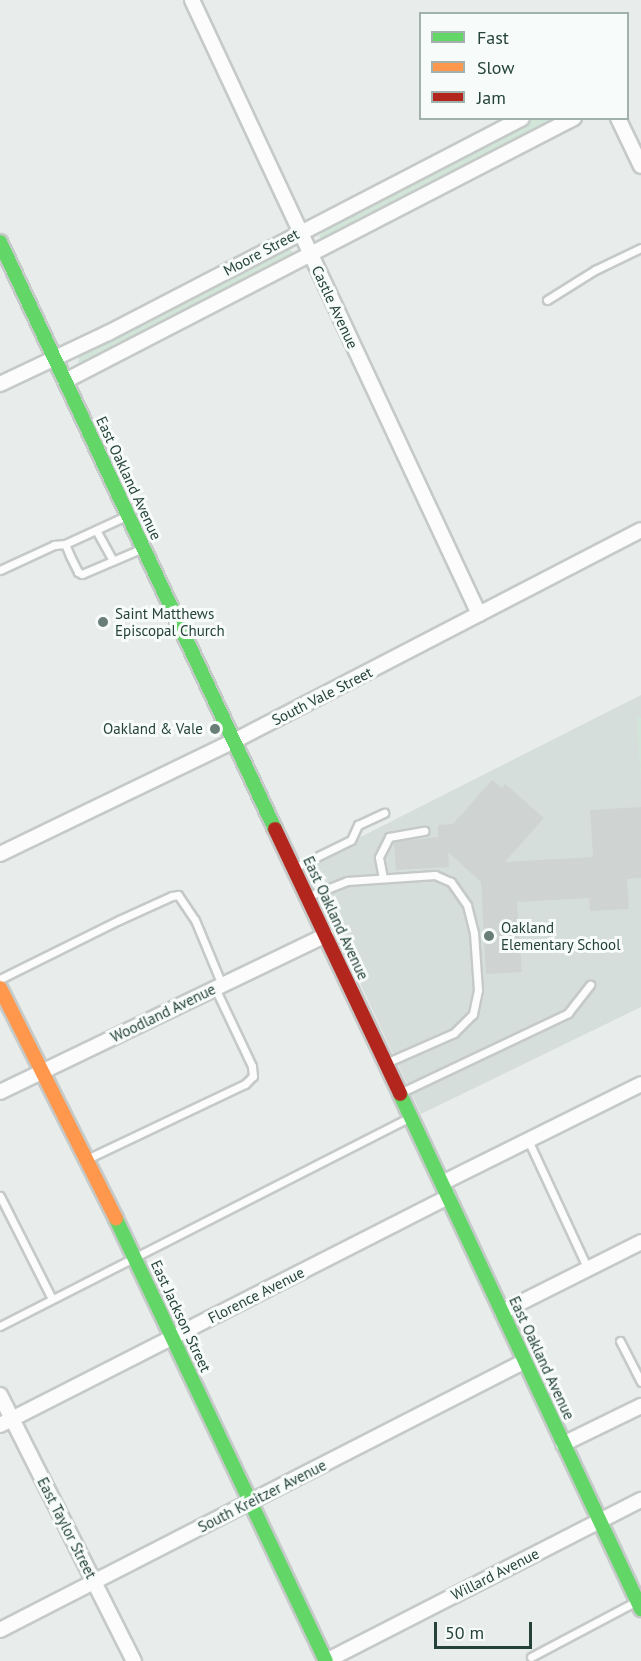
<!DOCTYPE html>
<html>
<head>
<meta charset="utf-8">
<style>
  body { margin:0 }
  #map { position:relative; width:641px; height:1661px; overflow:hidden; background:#e8edeb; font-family:"PT Sans",sans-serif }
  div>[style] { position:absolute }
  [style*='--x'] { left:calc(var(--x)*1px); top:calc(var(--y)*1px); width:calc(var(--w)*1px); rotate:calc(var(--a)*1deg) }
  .built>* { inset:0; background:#d6dedb }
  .green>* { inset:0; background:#d1e6d8 }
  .building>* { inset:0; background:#cfd4d2 }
  .roads { filter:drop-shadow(2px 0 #c5cac8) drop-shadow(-2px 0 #c5cac8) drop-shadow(0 2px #c5cac8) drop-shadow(0 -2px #c5cac8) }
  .lane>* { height:7px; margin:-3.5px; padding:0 3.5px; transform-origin:3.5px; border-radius:3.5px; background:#fcfcfc }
  .street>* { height:14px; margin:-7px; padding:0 7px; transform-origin:7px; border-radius:7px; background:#fcfcfc }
  .fast>* { height:14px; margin:-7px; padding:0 7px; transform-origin:7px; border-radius:7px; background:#63d668 }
  .slow>* { height:14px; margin:-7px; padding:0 7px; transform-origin:7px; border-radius:7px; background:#ff974d }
  .jam>* { height:14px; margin:-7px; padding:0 7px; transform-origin:7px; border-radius:7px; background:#b3261e }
  .dots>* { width:16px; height:16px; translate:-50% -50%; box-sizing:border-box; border:3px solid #f7fbf9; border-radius:50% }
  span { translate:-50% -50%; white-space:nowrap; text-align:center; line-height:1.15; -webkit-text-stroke:6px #f7fbf9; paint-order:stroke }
  .street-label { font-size:15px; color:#24423a }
  .poi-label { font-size:15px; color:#24423a }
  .left { translate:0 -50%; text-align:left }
  .right { translate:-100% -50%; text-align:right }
  .legend { position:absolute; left:419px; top:12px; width:210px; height:108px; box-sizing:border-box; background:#f7fbf9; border:2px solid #a3b1ad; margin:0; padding:8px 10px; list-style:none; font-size:18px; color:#24423a }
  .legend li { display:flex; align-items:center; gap:12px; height:30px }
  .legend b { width:30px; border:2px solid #a3b1ad }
  .scale { position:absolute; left:434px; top:1622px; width:98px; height:27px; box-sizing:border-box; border:3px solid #24423a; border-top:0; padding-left:8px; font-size:18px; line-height:21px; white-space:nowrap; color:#24423a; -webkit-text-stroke:4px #f7fbf9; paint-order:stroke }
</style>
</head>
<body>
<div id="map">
  <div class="built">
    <div style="clip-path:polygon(641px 695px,641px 1007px,421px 1114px,305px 865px)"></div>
  </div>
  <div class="green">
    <div style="clip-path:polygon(534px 119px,564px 119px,328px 241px,319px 237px,323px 229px)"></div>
    <div style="clip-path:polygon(287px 248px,293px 252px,292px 258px,82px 366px,78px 362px,80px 354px)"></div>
    <div style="clip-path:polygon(637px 717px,641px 717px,641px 780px)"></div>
  </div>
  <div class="building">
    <div style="clip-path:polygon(492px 780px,502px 788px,505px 784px,544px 818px,505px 862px,593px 857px,590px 810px,641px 807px,641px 878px,627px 879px,629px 909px,590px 911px,589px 898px,517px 902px,522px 972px,486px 974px,481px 882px,448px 852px,449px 867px,396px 870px,394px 842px,438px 837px,438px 825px,453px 824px)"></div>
  </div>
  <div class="roads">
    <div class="lane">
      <div style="--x:547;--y:300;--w:57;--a:-32"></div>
      <div style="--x:595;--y:270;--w:51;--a:-25.6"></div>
      <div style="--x:126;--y:516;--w:67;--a:155.3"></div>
      <div style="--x:65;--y:544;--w:13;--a:67"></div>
      <div style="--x:70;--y:556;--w:18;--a:63"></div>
      <div style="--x:78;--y:572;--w:4;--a:27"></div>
      <div style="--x:82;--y:574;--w:66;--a:-23.1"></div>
      <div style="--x:96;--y:530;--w:35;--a:61"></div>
      <div style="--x:0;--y:570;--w:60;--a:-24.8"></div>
      <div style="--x:54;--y:545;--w:11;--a:-5"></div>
      <div style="--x:296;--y:867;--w:61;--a:-26.1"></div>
      <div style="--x:351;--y:840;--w:17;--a:-65"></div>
      <div style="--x:358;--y:825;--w:29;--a:-25"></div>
      <div style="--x:383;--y:878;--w:21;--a:-101"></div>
      <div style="--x:379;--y:857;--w:22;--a:-63"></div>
      <div style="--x:389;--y:837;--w:36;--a:-10"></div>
      <div style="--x:309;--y:896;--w:41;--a:-21.5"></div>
      <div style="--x:347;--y:881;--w:88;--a:-3.9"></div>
      <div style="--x:435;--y:875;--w:17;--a:24"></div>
      <div style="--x:451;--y:882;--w:28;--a:55"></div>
      <div style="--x:467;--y:905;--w:29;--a:76"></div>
      <div style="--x:474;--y:933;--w:57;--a:86"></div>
      <div style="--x:478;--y:990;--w:25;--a:102"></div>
      <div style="--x:473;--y:1014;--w:27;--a:135"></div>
      <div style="--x:454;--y:1033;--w:72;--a:156.3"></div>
      <div style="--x:0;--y:979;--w:133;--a:-26.4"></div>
      <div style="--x:119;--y:920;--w:58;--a:-24.4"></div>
      <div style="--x:172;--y:896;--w:6;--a:-9"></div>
      <div style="--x:178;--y:895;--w:30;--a:56"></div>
      <div style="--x:195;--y:920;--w:70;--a:67.4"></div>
      <div style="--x:402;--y:1092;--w:184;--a:-25.4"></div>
      <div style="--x:568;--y:1013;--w:36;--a:-52"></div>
      <div style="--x:528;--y:1140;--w:142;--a:65.1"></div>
      <div style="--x:87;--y:1159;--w:175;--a:-25.4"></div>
      <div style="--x:245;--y:1084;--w:11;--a:-45"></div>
      <div style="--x:253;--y:1076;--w:10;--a:-96"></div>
      <div style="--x:252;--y:1066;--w:86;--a:-115.4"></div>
      <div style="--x:0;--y:1196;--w:115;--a:63.2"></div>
      <div style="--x:0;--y:1326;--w:458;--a:-27"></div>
      <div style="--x:620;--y:1341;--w:46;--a:62.9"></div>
      <div style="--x:531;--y:1657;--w:118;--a:-27.9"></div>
    </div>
    <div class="street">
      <div style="--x:192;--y:0;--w:678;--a:64.95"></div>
      <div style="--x:618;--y:118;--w:53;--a:64.4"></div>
      <div style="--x:65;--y:381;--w:573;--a:-27.33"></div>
      <div style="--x:0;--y:384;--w:119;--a:-25.3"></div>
      <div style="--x:108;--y:333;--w:466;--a:-27.4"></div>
      <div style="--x:0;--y:854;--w:260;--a:-25.8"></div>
      <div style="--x:234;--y:741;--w:458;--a:-27.4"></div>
      <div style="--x:0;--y:1092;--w:362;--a:-25.7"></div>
      <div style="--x:442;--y:1183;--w:222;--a:-26.4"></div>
      <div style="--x:502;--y:1312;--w:156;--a:-26.7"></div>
      <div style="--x:0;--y:1395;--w:298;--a:63.3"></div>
      <div style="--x:0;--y:1425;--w:503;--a:-26.97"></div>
      <div style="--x:563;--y:1444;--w:87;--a:-26"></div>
      <div style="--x:0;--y:1630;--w:590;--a:-27.13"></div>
      <div style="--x:326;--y:1661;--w:354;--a:-27.1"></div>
    </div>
    <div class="fast">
      <div style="--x:0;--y:242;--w:648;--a:64.9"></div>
      <div style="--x:400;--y:1094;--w:569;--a:64.92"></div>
      <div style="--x:116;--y:1219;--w:489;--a:64.6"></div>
    </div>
    <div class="slow">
      <div style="--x:0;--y:988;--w:258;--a:63.3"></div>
    </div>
    <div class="jam">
      <div style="--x:275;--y:829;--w:293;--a:64.7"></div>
    </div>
  </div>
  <div class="dots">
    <div style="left:103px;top:622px;background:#697e78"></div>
    <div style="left:215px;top:729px;background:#697e78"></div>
    <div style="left:489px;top:936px;background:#697e78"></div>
  </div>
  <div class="street-label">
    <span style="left:261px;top:252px;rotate:-28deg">Moore Street</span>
    <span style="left:335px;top:307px;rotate:65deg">Castle Avenue</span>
    <span style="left:129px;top:478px;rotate:65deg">East Oakland Avenue</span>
    <span style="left:322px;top:696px;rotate:-27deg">South Vale Street</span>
    <span style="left:336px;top:918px;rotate:65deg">East Oakland Avenue</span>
    <span style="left:163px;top:1013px;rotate:-26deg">Woodland Avenue</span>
    <span style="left:256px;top:1295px;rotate:-27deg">Florence Avenue</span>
    <span style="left:181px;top:1316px;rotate:65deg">East Jackson Street</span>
    <span style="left:542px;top:1358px;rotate:65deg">East Oakland Avenue</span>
    <span style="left:262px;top:1496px;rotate:-27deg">South Kreitzer Avenue</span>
    <span style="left:67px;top:1528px;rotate:63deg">East Taylor Street</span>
    <span style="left:495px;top:1574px;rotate:-27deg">Willard Avenue</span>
  </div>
  <div class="poi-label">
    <span class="left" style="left:115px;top:622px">Saint Matthews<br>Episcopal Church</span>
    <span class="right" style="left:203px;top:729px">Oakland &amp; Vale</span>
    <span class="left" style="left:501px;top:936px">Oakland<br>Elementary School</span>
  </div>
  <ul class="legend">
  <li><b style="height:8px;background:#63d668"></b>Fast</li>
  <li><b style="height:8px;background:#ff974d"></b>Slow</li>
  <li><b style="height:8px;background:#b3261e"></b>Jam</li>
  </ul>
  <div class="scale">50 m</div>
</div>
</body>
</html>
